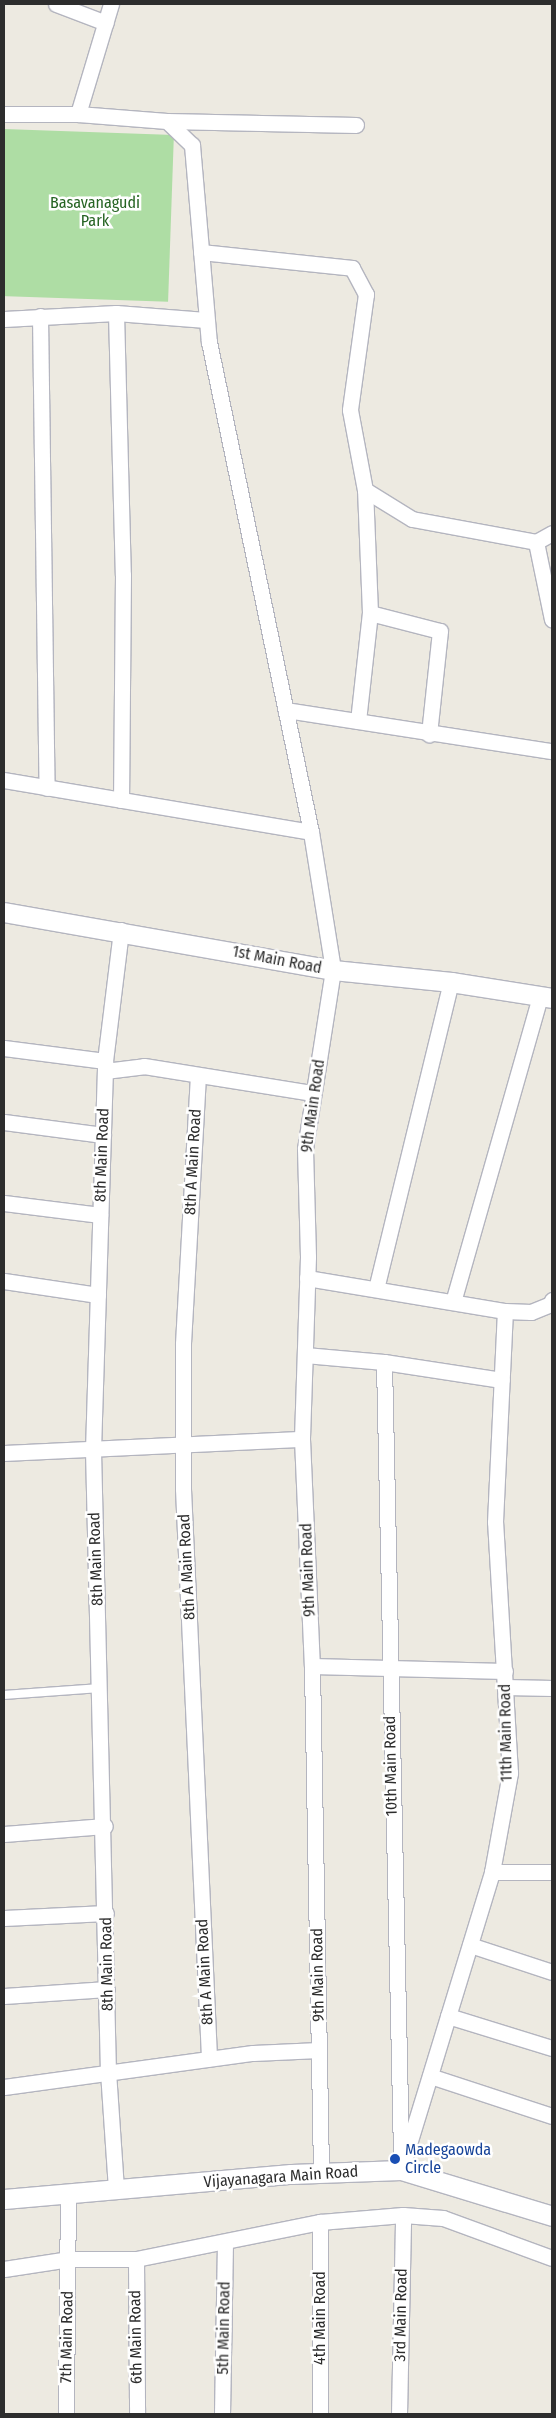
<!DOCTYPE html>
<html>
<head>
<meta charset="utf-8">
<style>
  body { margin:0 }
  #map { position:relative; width:556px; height:2418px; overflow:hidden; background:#edeae1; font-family:"Fira Sans Condensed",sans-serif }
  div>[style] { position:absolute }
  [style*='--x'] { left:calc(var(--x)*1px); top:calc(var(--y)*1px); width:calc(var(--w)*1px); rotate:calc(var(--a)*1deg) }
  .green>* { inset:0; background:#aedda4; transform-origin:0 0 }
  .roads { filter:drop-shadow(1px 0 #b4b5bf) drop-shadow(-1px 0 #b4b5bf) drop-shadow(0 1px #b4b5bf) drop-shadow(0 -1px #b4b5bf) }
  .service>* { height:8px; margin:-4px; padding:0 4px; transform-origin:4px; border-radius:4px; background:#fff }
  .minor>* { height:15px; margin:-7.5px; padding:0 7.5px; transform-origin:7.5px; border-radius:7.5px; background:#fff }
  .tertiary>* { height:19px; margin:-9.5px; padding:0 9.5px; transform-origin:9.5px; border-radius:9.5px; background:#fff }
  .dots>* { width:14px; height:14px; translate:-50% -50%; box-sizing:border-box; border:2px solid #fff; border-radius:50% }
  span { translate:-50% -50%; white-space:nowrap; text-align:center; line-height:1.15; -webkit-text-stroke:5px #fff; paint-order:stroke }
  .park-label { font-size:16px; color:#266423 }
  .street-label { font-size:16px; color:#2d2d2d }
  .transit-label { font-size:16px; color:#164399 }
  .left { translate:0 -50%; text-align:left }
  .frame { position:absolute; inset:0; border:5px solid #2d2d2d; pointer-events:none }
</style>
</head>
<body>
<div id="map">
  <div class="green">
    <div style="left:4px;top:129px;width:170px;height:167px;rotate:2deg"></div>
  </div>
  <div class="roads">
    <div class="service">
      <div style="--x:4;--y:1695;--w:96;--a:-4.2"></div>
    </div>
    <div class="minor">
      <div style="--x:56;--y:4;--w:53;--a:20.8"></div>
      <div style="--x:4;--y:114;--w:74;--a:0"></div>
      <div style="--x:78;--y:114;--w:89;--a:4.5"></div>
      <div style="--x:167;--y:121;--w:35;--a:44"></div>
      <div style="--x:192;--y:145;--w:198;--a:85.1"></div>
      <div style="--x:209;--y:342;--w:501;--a:78.24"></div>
      <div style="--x:311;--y:832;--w:140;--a:80.9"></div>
      <div style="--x:333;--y:970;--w:181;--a:98.9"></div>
      <div style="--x:305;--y:1149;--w:108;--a:88.4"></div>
      <div style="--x:308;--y:1257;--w:182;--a:91.9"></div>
      <div style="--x:302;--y:1439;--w:227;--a:87.5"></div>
      <div style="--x:312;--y:1666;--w:507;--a:88.98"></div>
      <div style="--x:78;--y:114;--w:115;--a:-73.3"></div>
      <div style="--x:167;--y:121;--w:189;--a:1.2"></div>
      <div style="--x:201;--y:252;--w:152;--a:6"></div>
      <div style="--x:352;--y:268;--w:30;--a:62"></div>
      <div style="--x:366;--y:294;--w:117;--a:97.9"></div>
      <div style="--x:350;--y:410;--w:81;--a:79.4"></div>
      <div style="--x:365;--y:490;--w:55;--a:31.7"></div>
      <div style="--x:412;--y:519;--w:126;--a:10.5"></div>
      <div style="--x:536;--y:542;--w:18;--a:-29"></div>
      <div style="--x:116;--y:313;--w:262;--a:88.5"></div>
      <div style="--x:123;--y:575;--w:225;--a:90.5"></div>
      <div style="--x:40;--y:316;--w:472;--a:89.2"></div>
      <div style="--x:4;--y:319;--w:112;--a:-3.1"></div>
      <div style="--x:116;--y:313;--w:90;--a:4.4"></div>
      <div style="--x:536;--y:542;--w:79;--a:78.3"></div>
      <div style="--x:370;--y:613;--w:72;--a:14.4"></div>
      <div style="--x:440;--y:631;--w:104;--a:96.1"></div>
      <div style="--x:286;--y:710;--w:269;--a:8.8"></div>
      <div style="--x:358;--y:721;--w:109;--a:-83.7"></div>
      <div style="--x:370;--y:613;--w:123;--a:-92.3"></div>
      <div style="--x:4;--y:780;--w:311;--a:9.6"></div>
      <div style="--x:4;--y:1048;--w:102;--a:7.3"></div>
      <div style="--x:105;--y:1071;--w:39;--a:-7"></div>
      <div style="--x:144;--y:1066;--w:171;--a:9.1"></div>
      <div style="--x:198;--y:1075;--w:269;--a:93.2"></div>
      <div style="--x:183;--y:1344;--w:145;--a:90"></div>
      <div style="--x:183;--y:1489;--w:570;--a:87.38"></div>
      <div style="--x:4;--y:1122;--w:100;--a:7.5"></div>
      <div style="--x:4;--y:1203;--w:97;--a:7.1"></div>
      <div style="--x:307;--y:1278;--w:201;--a:9.5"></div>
      <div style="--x:505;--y:1311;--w:26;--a:2"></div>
      <div style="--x:531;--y:1312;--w:22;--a:-22"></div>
      <div style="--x:551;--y:1304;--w:4;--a:-76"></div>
      <div style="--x:4;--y:1281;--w:95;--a:8.5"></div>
      <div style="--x:376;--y:1289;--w:316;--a:-76.3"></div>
      <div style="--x:453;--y:1302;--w:318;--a:-74.1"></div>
      <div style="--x:305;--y:1355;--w:79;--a:5.1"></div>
      <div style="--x:384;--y:1362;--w:119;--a:8.7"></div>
      <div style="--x:384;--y:1362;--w:794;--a:88.77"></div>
      <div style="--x:4;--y:1453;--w:298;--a:-2.7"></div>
      <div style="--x:312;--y:1666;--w:193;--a:1.5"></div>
      <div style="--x:505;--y:1687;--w:47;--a:1.2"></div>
      <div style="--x:4;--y:1834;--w:101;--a:-4.5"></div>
      <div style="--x:492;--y:1872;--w:60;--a:0"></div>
      <div style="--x:4;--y:1918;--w:102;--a:-2.8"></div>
      <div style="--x:470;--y:1945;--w:86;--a:18.2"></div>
      <div style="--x:4;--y:1996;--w:103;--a:-3.9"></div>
      <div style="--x:448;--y:2016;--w:109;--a:17.1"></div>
      <div style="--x:430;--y:2076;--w:128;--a:18.2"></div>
      <div style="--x:4;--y:2087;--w:251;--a:-7.8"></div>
      <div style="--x:253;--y:2053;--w:66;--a:-2.6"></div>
      <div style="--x:401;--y:2170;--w:312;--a:-73"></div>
      <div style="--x:492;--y:1872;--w:101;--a:-79.7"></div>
      <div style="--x:510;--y:1773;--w:251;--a:-93.4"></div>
      <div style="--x:495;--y:1522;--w:211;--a:-87.3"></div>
      <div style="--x:116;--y:2189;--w:116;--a:-93.9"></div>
      <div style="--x:108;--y:2073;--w:623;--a:-91.38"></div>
      <div style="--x:93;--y:1450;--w:389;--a:-88.2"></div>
      <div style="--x:105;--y:1061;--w:132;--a:-83"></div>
      <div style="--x:136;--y:2259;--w:155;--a:89.6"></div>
      <div style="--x:4;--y:2269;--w:66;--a:-8.7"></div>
      <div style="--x:69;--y:2259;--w:67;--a:0"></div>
      <div style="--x:136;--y:2259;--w:188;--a:-11.4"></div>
      <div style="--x:320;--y:2222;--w:83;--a:-4.8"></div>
      <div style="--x:403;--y:2215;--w:40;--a:4.3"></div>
      <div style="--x:443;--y:2218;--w:116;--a:20.2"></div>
      <div style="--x:66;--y:2414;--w:218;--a:-89.5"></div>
      <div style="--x:222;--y:2414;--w:172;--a:-89"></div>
      <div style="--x:320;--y:2414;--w:192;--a:-90"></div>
      <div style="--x:399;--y:2414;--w:199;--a:-88.8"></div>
    </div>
    <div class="tertiary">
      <div style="--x:4;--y:912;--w:334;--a:10"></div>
      <div style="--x:333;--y:970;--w:119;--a:5.8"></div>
      <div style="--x:451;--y:982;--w:102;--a:9"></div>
      <div style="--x:4;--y:2199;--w:288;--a:-5"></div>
      <div style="--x:291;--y:2174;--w:110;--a:-2.1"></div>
      <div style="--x:401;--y:2170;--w:158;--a:16.9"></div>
    </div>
  </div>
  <div class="dots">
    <div style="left:395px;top:2159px;background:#1a4fb4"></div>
  </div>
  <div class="park-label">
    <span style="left:95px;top:212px">Basavanagudi<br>Park</span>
  </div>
  <div class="street-label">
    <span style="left:277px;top:960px;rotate:11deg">1st Main Road</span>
    <span style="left:313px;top:1106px;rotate:-82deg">9th Main Road</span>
    <span style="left:102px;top:1155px;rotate:-88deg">8th Main Road</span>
    <span style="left:193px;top:1162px;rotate:-87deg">8th A Main Road</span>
    <span style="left:96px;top:1559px;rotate:-92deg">8th Main Road</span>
    <span style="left:187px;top:1567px;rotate:-93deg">8th A Main Road</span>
    <span style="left:308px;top:1570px;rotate:-92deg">9th Main Road</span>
    <span style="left:506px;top:1733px;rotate:-91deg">11th Main Road</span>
    <span style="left:391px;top:1766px;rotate:-91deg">10th Main Road</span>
    <span style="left:107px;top:1964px;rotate:-91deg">8th Main Road</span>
    <span style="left:205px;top:1972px;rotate:-93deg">8th A Main Road</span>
    <span style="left:318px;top:1975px;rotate:-91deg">9th Main Road</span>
    <span style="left:281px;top:2177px;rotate:-4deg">Vijayanagara Main Road</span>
    <span style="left:401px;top:2315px;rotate:-89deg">3rd Main Road</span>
    <span style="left:320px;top:2318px;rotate:-90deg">4th Main Road</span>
    <span style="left:224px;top:2328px;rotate:-89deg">5th Main Road</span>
    <span style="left:67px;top:2337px;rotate:-89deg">7th Main Road</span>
    <span style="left:136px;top:2337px;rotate:-91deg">6th Main Road</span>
  </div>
  <div class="transit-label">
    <span class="left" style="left:405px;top:2159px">Madegaowda<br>Circle</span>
  </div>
  <div class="frame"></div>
</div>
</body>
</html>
